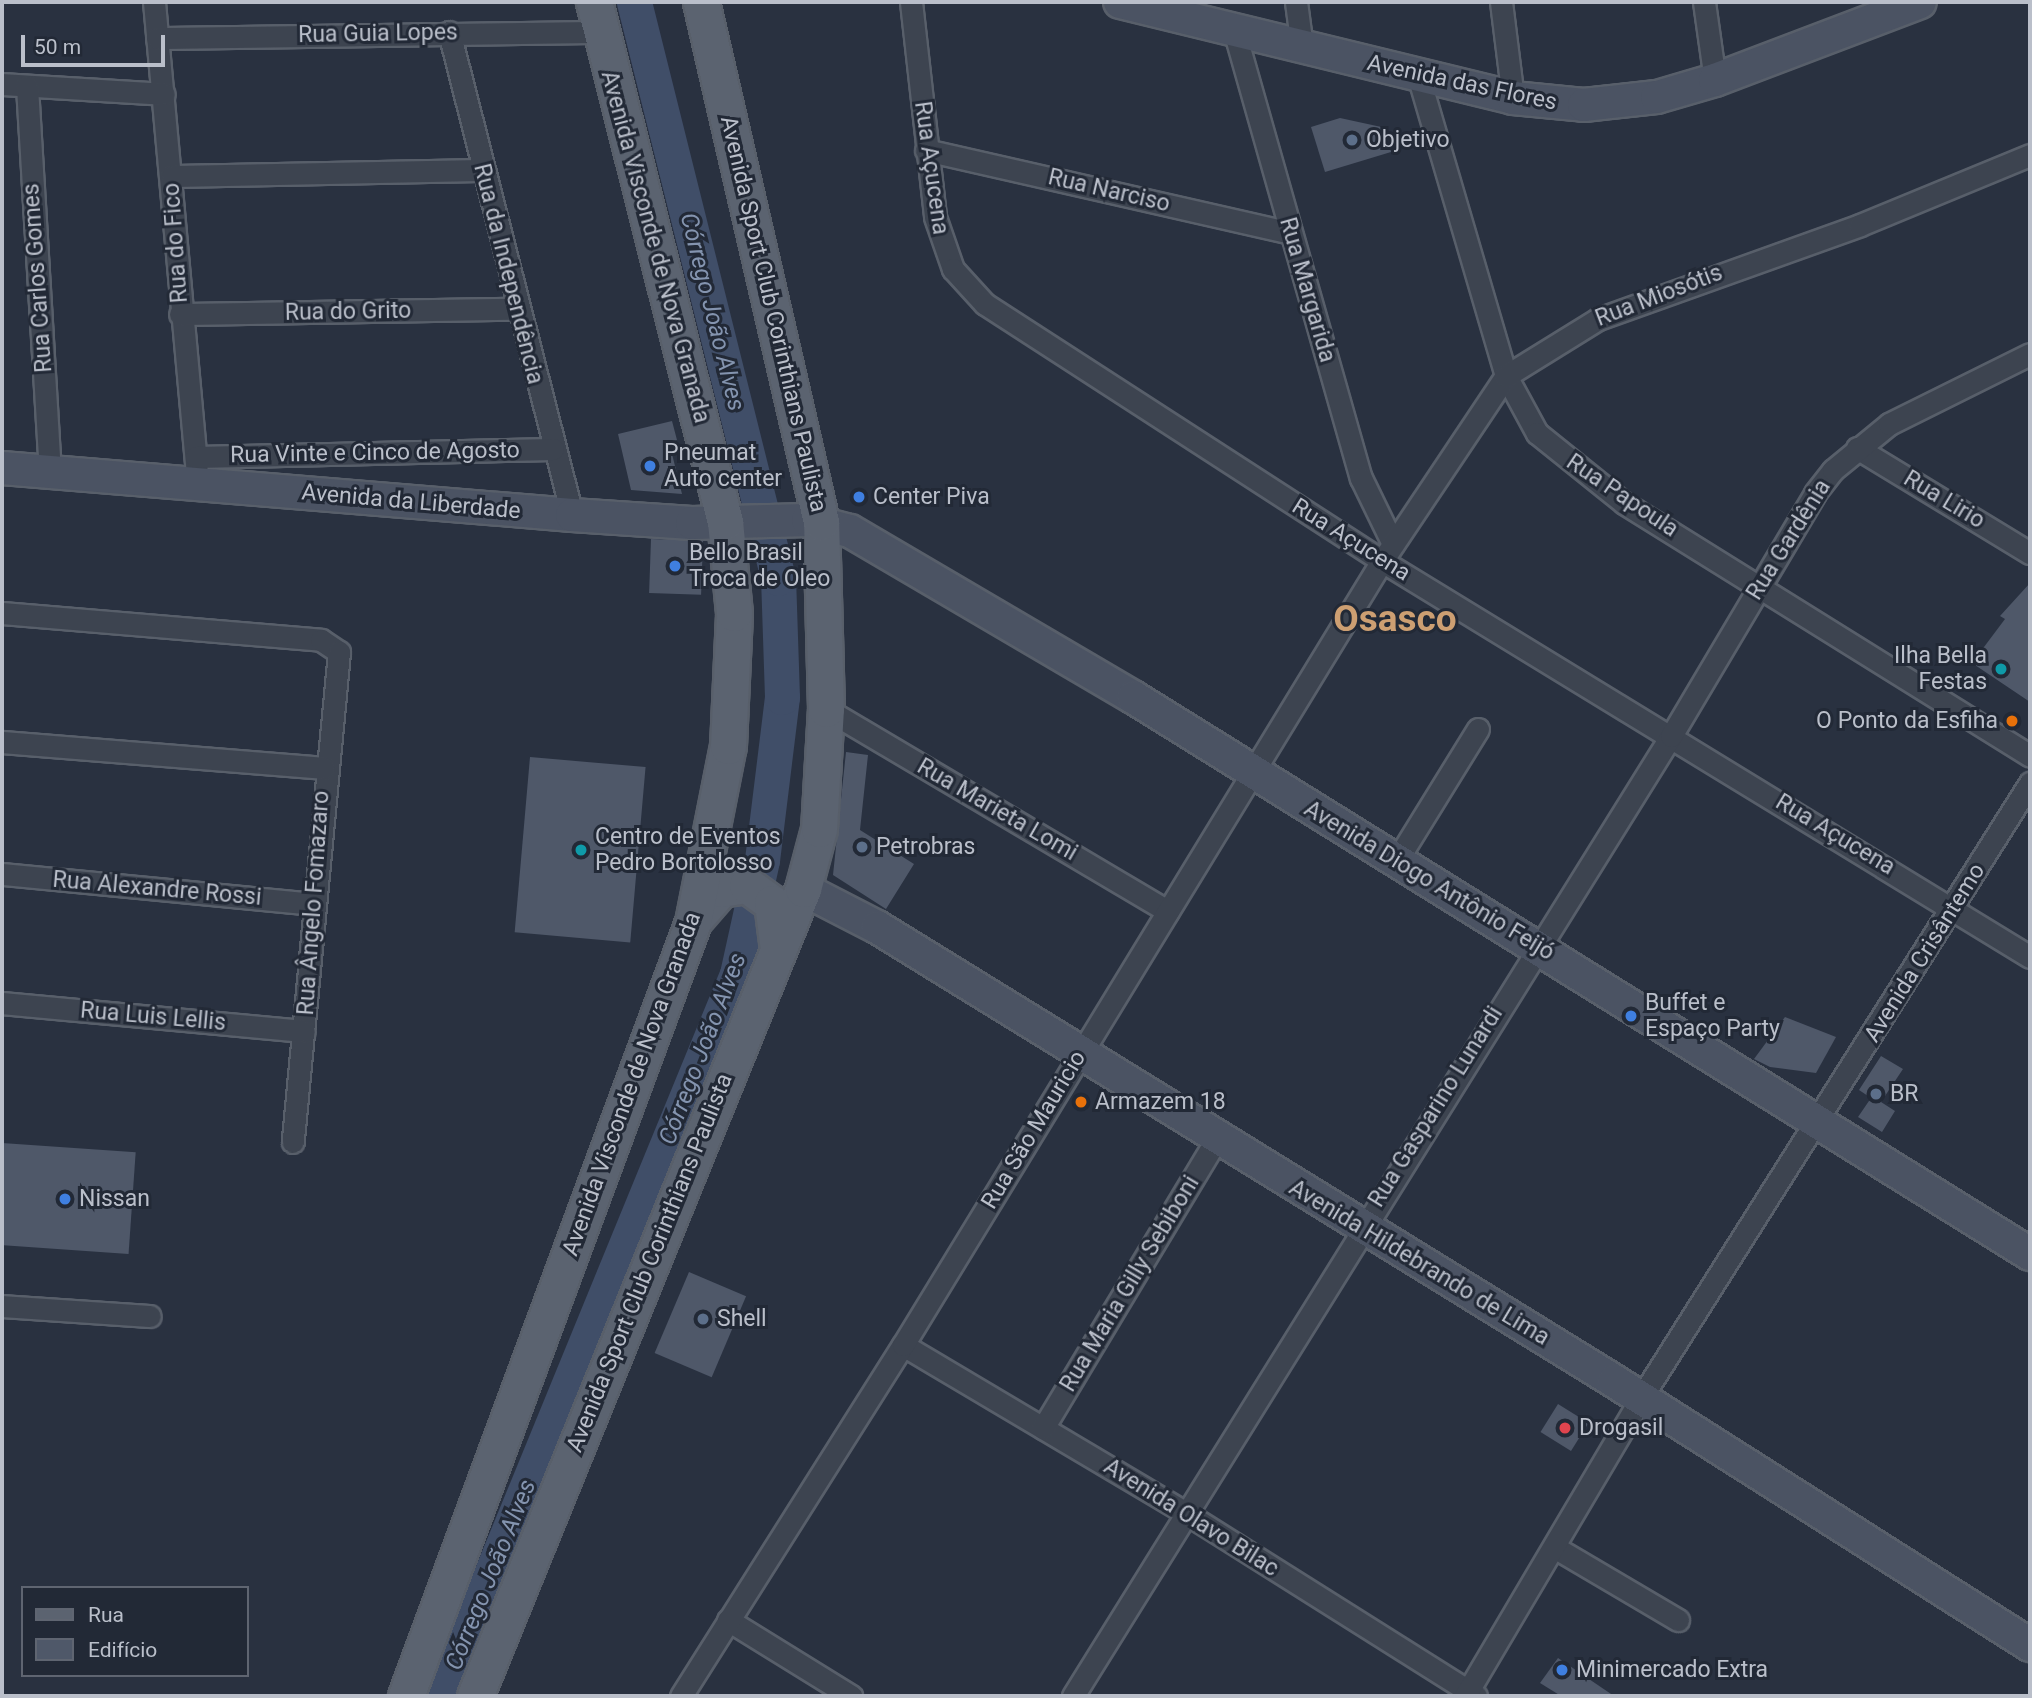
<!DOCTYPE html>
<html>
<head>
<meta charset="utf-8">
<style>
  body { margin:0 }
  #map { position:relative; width:2032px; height:1698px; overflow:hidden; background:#293140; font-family:Roboto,sans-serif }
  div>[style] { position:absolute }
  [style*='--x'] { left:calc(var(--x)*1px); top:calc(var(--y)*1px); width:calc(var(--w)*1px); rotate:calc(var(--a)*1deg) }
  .river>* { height:35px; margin:-17.5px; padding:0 17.5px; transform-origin:17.5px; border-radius:17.5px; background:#404e68 }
  .building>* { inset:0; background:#4f5869; transform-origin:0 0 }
  .roads { filter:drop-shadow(2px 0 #585f6a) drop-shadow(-2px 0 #585f6a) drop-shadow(0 2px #585f6a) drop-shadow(0 -2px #585f6a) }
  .minor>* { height:21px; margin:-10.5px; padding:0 10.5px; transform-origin:10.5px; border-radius:10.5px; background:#3d4450 }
  .secondary>* { height:32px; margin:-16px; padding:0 16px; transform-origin:16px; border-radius:16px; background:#4b5363 }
  .primary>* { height:35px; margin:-17.5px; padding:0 17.5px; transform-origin:17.5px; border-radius:17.5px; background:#5b6370 }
  .dots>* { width:19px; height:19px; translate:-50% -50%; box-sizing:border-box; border:4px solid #222936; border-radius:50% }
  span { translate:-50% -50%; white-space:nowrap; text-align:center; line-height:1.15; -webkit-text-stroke:6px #222936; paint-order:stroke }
  .street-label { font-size:23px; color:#babfca }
  .poi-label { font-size:23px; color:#babfca }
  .left { translate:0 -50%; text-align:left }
  .right { translate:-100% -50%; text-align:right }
  .water-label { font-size:24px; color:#8494af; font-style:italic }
  .town-label { font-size:37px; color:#cd9f72; font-weight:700 }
  .frame { position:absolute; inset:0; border:4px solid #babfca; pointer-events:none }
  .legend { position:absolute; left:21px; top:1586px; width:228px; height:91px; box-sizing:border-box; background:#222936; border:2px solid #5f6571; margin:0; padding:9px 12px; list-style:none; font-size:21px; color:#babfca }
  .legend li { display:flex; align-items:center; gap:14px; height:35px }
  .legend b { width:35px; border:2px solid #5f6571 }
  .scale { position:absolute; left:21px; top:35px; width:144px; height:32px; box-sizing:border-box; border:4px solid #babfca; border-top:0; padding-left:9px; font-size:21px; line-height:24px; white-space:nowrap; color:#babfca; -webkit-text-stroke:5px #222936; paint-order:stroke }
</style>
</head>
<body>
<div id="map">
  <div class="river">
    <div style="--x:441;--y:1696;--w:780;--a:-67.71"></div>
    <div style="--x:737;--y:974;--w:117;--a:-77.6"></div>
    <div style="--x:762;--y:860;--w:164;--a:-83"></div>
    <div style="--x:782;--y:697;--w:119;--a:-91.9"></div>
    <div style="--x:778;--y:578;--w:594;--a:-104.04"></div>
  </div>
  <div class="building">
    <div style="clip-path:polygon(1340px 118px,1386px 128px,1391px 152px,1325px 172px,1311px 127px)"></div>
    <div style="clip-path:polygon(672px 421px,677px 440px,669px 442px,682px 494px,631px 490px,618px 434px)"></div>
    <div style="left:651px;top:539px;width:52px;height:54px;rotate:2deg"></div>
    <div style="clip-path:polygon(2030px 583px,2030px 702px,1972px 663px,2005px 619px,2000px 616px)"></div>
    <div style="clip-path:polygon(846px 752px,868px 755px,860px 830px,914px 864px,886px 909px,833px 875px)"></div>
    <div style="left:530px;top:757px;width:116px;height:176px;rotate:5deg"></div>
    <div style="clip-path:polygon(1785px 1017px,1836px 1037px,1816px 1073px,1770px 1067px,1754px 1059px)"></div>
    <div style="clip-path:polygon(1881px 1056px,1903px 1069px,1881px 1102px,1895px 1111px,1882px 1132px,1858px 1117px,1871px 1098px,1859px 1090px)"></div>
    <div style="left:2px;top:1143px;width:134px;height:102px;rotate:4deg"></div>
    <div style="left:689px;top:1272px;width:62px;height:88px;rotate:23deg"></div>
    <div style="left:1558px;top:1404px;width:36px;height:33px;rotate:32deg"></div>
    <div style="clip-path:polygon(1558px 1658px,1614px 1696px,1561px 1696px,1540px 1683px)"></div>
  </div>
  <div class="roads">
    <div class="minor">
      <div style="--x:154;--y:2;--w:484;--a:84.8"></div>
      <div style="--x:911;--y:2;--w:216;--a:83.6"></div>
      <div style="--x:935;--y:217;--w:55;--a:70.9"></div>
      <div style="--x:953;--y:269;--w:47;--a:47.6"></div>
      <div style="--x:985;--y:304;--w:473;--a:32.9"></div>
      <div style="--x:1382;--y:561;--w:759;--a:31.43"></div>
      <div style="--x:1296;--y:2;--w:45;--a:82.4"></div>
      <div style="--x:1501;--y:2;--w:97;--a:82.9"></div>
      <div style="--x:1704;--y:2;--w:79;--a:82"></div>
      <div style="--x:1234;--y:30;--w:466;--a:74.2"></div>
      <div style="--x:1361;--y:478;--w:73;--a:64.1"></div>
      <div style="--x:449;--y:32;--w:498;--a:75.7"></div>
      <div style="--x:157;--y:38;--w:443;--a:-0.8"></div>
      <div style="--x:1418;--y:75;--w:314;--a:73.7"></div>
      <div style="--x:1506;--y:376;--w:65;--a:61.5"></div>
      <div style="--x:1537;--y:433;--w:112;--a:38.8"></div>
      <div style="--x:1624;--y:503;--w:478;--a:31.9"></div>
      <div style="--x:2;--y:84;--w:162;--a:3.5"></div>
      <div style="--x:27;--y:86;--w:386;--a:86.6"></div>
      <div style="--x:926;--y:150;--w:374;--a:12.8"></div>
      <div style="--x:172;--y:176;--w:310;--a:-1.1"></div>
      <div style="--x:180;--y:314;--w:336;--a:-0.9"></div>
      <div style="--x:1857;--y:448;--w:202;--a:31.3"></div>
      <div style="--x:196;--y:457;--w:357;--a:-1.3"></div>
      <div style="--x:2;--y:613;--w:320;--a:4.8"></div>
      <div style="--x:321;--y:640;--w:22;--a:34"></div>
      <div style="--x:339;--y:652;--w:492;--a:95.4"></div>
      <div style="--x:826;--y:709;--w:397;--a:30.6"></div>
      <div style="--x:2;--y:742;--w:323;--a:4.6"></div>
      <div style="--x:1397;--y:860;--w:154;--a:-58.3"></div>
      <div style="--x:2;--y:874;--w:311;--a:5.5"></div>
      <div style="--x:2;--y:1003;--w:303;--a:5.3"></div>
      <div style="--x:2;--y:1306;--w:148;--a:3.9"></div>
      <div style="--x:903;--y:1345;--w:327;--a:30.7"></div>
      <div style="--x:1184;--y:1512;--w:345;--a:32.2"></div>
      <div style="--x:1043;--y:1428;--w:336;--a:-59"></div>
      <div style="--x:1554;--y:1547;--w:144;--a:30.5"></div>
      <div style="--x:728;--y:1620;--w:145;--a:31.7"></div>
      <div style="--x:681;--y:1696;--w:415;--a:-57.7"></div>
      <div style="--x:903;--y:1345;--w:919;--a:-58.58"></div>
      <div style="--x:1382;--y:561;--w:223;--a:-56.2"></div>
      <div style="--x:1506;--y:376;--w:108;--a:-31.8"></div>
      <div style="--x:1598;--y:319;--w:278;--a:-19.7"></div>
      <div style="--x:1860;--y:225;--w:184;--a:-22.4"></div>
      <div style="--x:1073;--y:1696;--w:1131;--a:-58.08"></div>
      <div style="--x:1671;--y:736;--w:282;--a:-59.3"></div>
      <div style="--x:1815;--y:493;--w:29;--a:-52"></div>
      <div style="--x:1833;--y:470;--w:72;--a:-39.4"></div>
      <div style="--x:1889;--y:424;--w:157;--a:-26.4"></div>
      <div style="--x:1465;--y:1696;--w:346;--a:-59.4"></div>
      <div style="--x:1641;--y:1398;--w:728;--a:-57.69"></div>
    </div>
    <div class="secondary">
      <div style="--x:1120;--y:2;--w:405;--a:13.7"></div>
      <div style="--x:1513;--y:98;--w:71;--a:5.6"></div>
      <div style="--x:1584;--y:105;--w:73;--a:-6.3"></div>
      <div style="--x:1657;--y:97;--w:60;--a:-16.3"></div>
      <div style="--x:1715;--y:80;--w:219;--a:-20.8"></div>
      <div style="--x:2;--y:468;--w:572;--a:4.71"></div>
      <div style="--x:572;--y:515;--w:120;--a:3.8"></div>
      <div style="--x:692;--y:523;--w:116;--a:-1.5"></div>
      <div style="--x:808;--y:520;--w:43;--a:14.7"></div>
      <div style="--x:850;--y:531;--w:328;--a:30.4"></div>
      <div style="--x:1133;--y:697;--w:1056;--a:31.84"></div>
      <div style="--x:803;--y:889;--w:83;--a:27.2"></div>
      <div style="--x:877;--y:927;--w:866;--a:31.63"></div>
      <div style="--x:1614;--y:1381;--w:493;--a:32.4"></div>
    </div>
    <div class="primary">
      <div style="--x:694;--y:920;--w:41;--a:-48.9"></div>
      <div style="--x:721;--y:889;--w:26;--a:-9"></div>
      <div style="--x:747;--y:885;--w:31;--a:36"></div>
      <div style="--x:772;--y:903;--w:47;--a:82.7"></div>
      <div style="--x:406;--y:1696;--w:825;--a:-69.66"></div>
      <div style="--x:693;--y:922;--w:179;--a:-78.8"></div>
      <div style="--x:728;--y:746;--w:133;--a:-87.4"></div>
      <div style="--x:734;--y:613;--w:91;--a:-95.6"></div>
      <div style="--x:725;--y:522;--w:536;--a:-104.14"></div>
      <div style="--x:475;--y:1696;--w:871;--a:-67.88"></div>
      <div style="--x:803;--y:889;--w:62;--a:-75.1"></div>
      <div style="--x:819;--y:829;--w:120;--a:-86.7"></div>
      <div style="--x:826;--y:709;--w:187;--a:-91.5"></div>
      <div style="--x:821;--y:522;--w:534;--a:-102.99"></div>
    </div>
  </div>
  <div class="dots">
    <div style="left:1352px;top:140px;background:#5c6f8a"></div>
    <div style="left:650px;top:466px;background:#3f7fe0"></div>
    <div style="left:859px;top:497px;background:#3f7fe0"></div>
    <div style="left:675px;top:566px;background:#3f7fe0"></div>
    <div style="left:2001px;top:669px;background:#0f9aa8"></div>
    <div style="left:2012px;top:721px;background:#e8710a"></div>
    <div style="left:862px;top:847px;background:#5c6f8a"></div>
    <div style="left:581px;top:850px;background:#0f9aa8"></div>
    <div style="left:1631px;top:1016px;background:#3f7fe0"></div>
    <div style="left:1876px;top:1094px;background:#5c6f8a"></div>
    <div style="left:1081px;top:1102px;background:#e8710a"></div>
    <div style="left:65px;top:1199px;background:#3f7fe0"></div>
    <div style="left:703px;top:1319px;background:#5c6f8a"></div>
    <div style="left:1565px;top:1428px;background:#e0444e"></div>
    <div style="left:1562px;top:1670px;background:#3f7fe0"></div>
  </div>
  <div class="street-label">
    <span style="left:378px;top:34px;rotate:-1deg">Rua Guia Lopes</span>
    <span style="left:1462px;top:83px;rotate:12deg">Avenida das Flores</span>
    <span style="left:931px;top:168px;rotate:82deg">Rua Açucena</span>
    <span style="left:1109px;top:191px;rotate:13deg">Rua Narciso</span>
    <span style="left:176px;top:243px;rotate:-94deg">Rua do Fico</span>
    <span style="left:655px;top:247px;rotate:75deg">Avenida Visconde de Nova Granada</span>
    <span style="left:508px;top:274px;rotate:76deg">Rua da Independência</span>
    <span style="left:38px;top:278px;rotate:-94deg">Rua Carlos Gomes</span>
    <span style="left:1307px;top:290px;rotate:74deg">Rua Margarida</span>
    <span style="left:1659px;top:296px;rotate:-21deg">Rua Miosótis</span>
    <span style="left:348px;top:312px;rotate:-1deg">Rua do Grito</span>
    <span style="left:773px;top:314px;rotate:77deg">Avenida Sport Club Corinthians Paulista</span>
    <span style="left:375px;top:453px;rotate:-1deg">Rua Vinte e Cinco de Agosto</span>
    <span style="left:1622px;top:496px;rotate:34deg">Rua Papoula</span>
    <span style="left:1944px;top:500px;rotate:31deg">Rua Lirio</span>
    <span style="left:411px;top:502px;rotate:5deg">Avenida da Liberdade</span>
    <span style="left:1351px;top:540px;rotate:32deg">Rua Açucena</span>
    <span style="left:1789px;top:540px;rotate:-58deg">Rua Gardênia</span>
    <span style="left:997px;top:810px;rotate:30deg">Rua Marieta Lomi</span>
    <span style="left:1835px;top:835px;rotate:31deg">Rua Açucena</span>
    <span style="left:1429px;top:881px;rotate:31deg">Avenida Diogo Antônio Feijó</span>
    <span style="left:157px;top:889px;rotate:5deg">Rua Alexandre Rossi</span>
    <span style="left:314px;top:903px;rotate:-86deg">Rua Ângelo Fomazaro</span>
    <span style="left:1925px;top:953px;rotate:-58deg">Avenida Crisântemo</span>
    <span style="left:153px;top:1017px;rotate:5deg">Rua Luis Lellis</span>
    <span style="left:632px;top:1084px;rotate:-70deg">Avenida Visconde de Nova Granada</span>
    <span style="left:1436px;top:1107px;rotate:-58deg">Rua Gasparino Lunardi</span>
    <span style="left:1034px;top:1130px;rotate:-59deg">Rua São Mauricio</span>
    <span style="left:650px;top:1263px;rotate:-68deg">Avenida Sport Club Corinthians Paulista</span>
    <span style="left:1419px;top:1263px;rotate:31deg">Avenida Hildebrando de Lima</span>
    <span style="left:1130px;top:1284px;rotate:-59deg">Rua Maria Gilly Sebiboni</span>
    <span style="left:1191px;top:1518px;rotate:32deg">Avenida Olavo Bilac</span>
  </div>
  <div class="poi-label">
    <span class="left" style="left:1366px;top:140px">Objetivo</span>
    <span class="left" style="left:664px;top:466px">Pneumat<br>Auto center</span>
    <span class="left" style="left:873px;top:497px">Center Piva</span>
    <span class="left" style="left:689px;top:566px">Bello Brasil<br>Troca de Oleo</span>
    <span class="right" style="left:1987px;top:669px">Ilha Bella<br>Festas</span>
    <span class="right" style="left:1998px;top:721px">O Ponto da Esfiha</span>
    <span class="left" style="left:595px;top:850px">Centro de Eventos<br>Pedro Bortolosso</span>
    <span class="left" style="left:876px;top:847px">Petrobras</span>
    <span class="left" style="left:1645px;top:1016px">Buffet e<br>Espaço Party</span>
    <span class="left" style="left:1890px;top:1094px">BR</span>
    <span class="left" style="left:1095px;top:1102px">Armazem 18</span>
    <span class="left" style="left:79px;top:1199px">Nissan</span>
    <span class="left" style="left:717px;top:1319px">Shell</span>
    <span class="left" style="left:1579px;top:1428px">Drogasil</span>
    <span class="left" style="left:1576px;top:1670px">Minimercado Extra</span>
  </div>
  <div class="water-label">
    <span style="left:712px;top:312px;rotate:76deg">Córrego João Alves</span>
    <span style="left:703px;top:1049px;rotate:-69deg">Córrego João Alves</span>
    <span style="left:491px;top:1575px;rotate:-68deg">Córrego João Alves</span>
  </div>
  <div class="town-label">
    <span style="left:1395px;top:619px">Osasco</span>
  </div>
  <div class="frame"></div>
  <ul class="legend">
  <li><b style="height:9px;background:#5b6370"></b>Rua</li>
  <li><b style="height:19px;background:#4f5869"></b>Edifício</li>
  </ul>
  <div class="scale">50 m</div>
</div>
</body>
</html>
